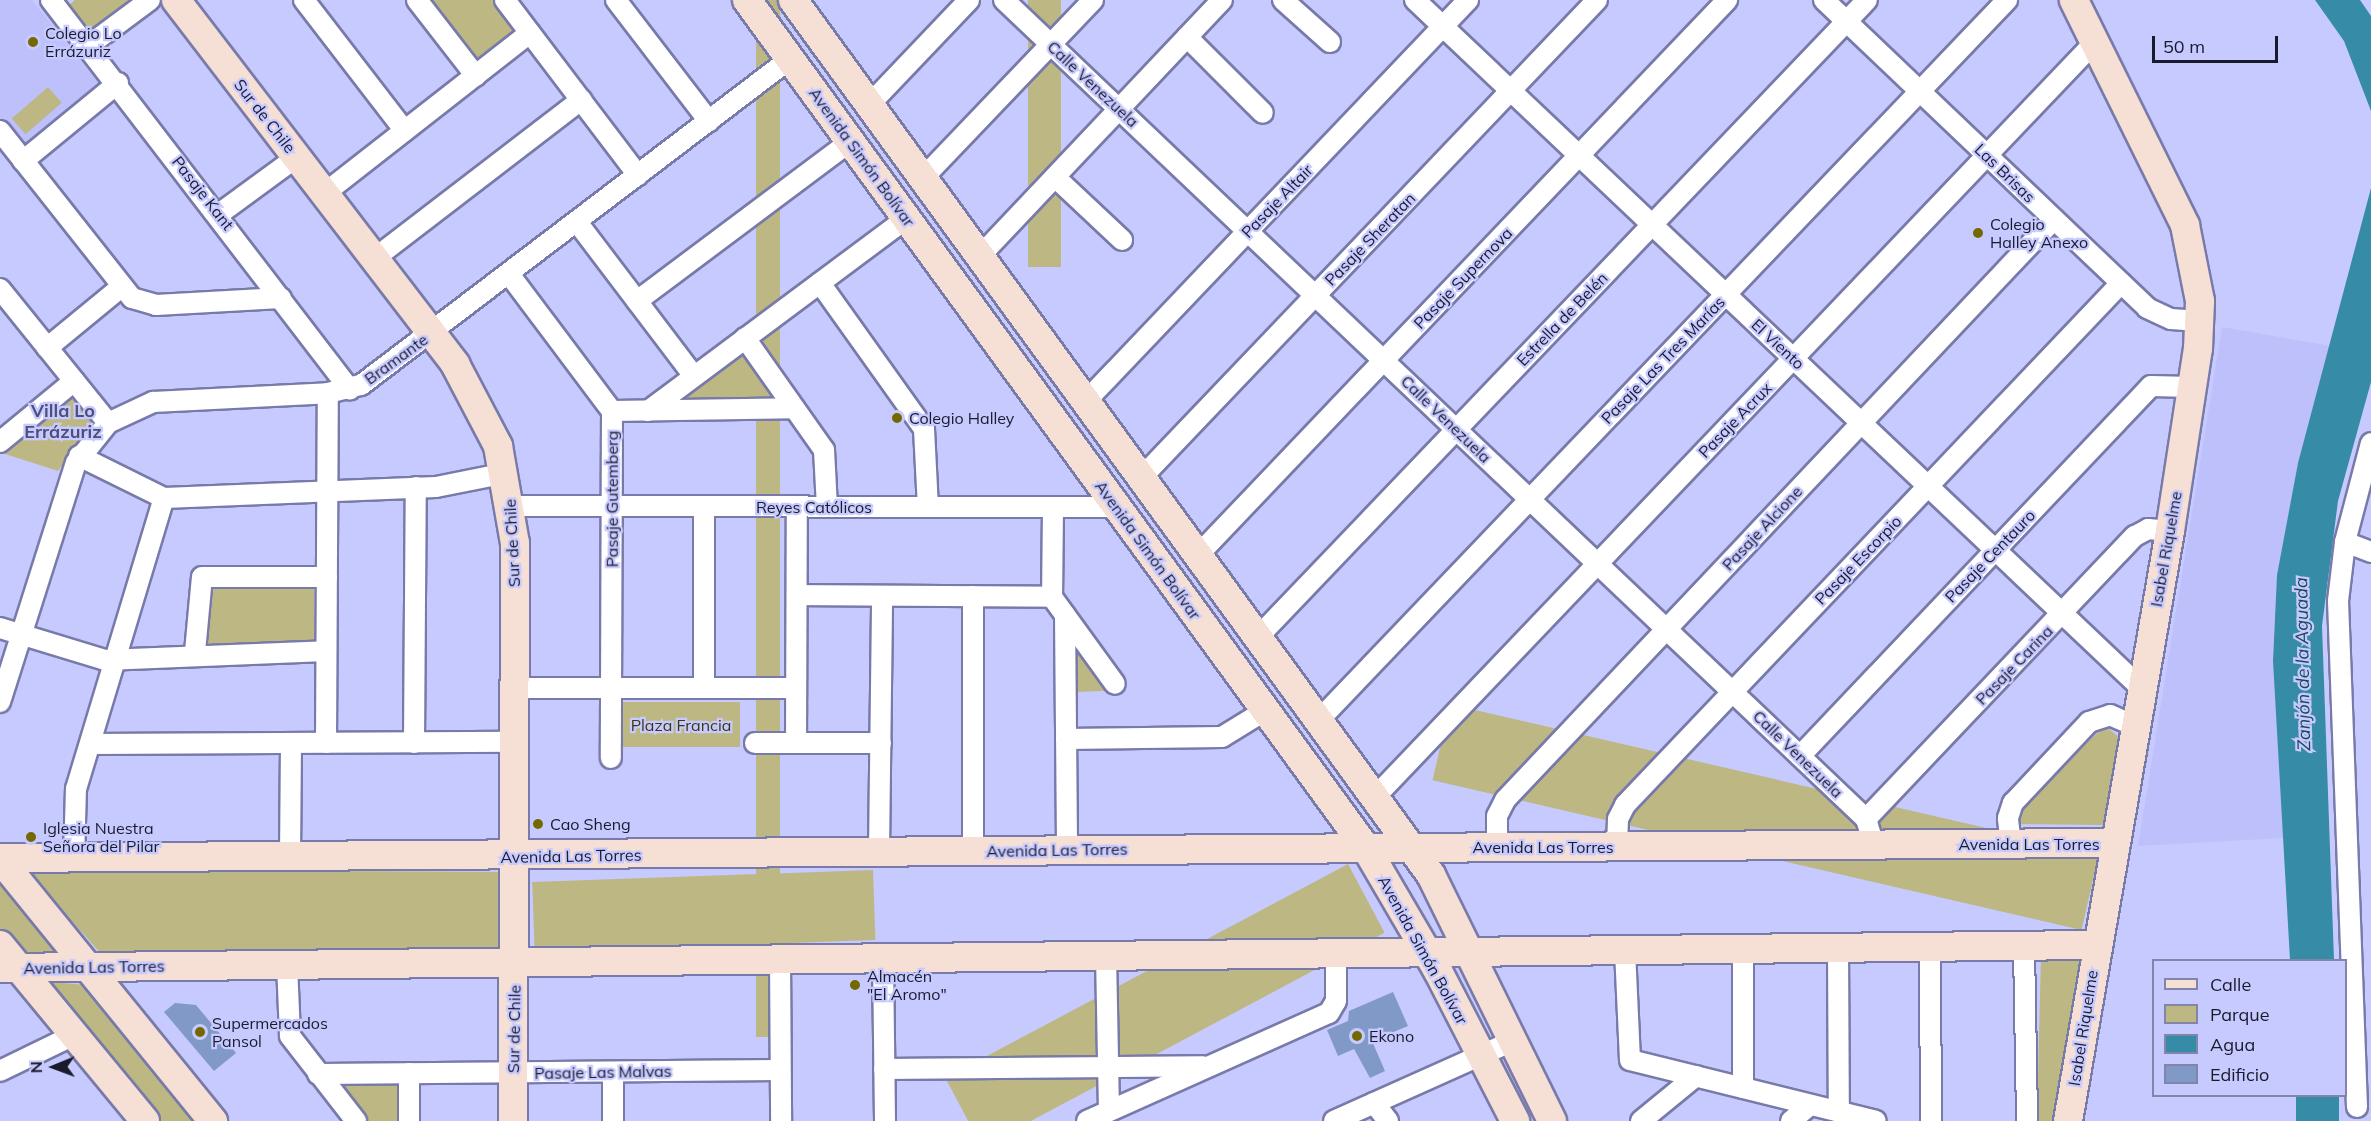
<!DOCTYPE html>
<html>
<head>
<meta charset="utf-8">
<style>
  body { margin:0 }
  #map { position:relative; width:2371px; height:1121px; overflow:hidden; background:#c7cafe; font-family:Mulish,sans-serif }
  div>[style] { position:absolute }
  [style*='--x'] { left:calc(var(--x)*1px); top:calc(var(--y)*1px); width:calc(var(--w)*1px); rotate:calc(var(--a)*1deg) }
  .built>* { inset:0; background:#bec0fb }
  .green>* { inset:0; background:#bdb883; transform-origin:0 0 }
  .water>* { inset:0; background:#368ba6; transform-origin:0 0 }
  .building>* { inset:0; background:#8199c6 }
  .roads { filter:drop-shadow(2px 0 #787aa9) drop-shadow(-2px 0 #787aa9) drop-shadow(0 2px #787aa9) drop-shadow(0 -2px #787aa9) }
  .street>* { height:20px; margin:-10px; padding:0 10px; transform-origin:10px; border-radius:10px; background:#fff }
  .secondary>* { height:28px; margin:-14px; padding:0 14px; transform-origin:14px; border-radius:14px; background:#f6dfd5 }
  .dots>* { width:16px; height:16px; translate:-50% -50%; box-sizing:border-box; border:3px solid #c7cafe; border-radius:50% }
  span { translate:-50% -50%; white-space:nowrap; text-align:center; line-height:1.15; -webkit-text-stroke:4.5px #c7cafe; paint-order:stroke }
  .poi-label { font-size:16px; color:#1a1a2d }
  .left { translate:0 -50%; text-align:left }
  .street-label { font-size:16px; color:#1a1a2d }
  .park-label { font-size:16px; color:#3b370f }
  .neighbourhood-label { font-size:18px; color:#4f4f7c; font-weight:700 }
  .water-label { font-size:18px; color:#194959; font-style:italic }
  .legend { position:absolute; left:2152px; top:959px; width:195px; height:138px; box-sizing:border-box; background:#c7cafe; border:2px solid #8284aa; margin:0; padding:8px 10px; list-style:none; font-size:18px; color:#1a1a2d }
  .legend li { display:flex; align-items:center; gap:12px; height:30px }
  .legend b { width:30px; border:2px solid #8284aa }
  .north { position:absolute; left:24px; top:1037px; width:60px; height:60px; -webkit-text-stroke:4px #c7cafe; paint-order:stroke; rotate:269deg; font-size:16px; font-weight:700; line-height:24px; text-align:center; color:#1a1a2d }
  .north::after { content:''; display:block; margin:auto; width:21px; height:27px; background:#1a1a2d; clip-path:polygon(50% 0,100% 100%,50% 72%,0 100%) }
  .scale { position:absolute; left:2152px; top:36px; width:126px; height:27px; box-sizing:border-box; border:3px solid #1a1a2d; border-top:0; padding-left:8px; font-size:18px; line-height:21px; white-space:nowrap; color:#1a1a2d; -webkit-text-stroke:4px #c7cafe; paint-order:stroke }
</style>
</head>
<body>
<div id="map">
  <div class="built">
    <div style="clip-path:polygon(0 0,32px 0,99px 84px,21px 146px,0 119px)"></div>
    <div style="clip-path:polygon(2222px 327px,2331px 346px,2298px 463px,2277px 575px,2273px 661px,2284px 838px,2138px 846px)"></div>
  </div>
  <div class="green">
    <div style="clip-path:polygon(75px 0,137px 0,89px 39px,65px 8px)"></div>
    <div style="clip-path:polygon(432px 0,495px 0,521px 33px,481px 64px)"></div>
    <div style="left:756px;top:0;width:24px;height:1037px"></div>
    <div style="left:1028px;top:0;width:33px;height:267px"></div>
    <div style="left:48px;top:87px;width:21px;height:48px;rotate:49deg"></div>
    <div style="clip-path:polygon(750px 349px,785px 401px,665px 406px)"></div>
    <div style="clip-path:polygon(72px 399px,94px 421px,58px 471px,5px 454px)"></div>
    <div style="left:314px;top:583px;width:64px;height:106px;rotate:90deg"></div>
    <div style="clip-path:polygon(1075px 620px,1123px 690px,1078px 692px)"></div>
    <div style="left:623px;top:702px;width:117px;height:45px"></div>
    <div style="clip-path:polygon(2105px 726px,2119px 737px,2103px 825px,2017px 824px,2025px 799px)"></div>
    <div style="left:2099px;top:854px;width:78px;height:666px;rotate:103deg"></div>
    <div style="left:1348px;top:864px;width:78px;height:456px;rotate:62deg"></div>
    <div style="clip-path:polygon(25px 869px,504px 872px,507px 950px,105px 958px)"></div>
    <div style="left:873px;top:870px;width:70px;height:341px;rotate:88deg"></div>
    <div style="clip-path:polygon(0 874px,69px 960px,20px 961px,0 934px)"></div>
    <div style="clip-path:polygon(2083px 953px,2055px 1121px,2037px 1121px,2041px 955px)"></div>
    <div style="clip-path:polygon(48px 982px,89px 985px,200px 1121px,161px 1121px)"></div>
    <div style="clip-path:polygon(329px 1081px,400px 1082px,400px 1121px,363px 1121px)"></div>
  </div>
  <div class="water">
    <div style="clip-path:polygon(2315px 0,2360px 0,2371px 16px,2371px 111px,2344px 41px)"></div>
    <div style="clip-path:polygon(2371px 188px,2371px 382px,2338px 501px,2322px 626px,2334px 960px,2290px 960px,2273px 661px,2277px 575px,2298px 463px)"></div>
    <div style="left:2296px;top:1096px;width:43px;height:25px"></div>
  </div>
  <div class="building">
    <div style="clip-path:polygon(1393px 992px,1408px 1026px,1372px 1041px,1385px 1071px,1370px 1078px,1354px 1049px,1338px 1056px,1327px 1030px,1348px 1021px,1349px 1011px)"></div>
    <div style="clip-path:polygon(175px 1003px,196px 1005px,236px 1053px,214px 1071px,164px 1012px)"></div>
  </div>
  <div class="roads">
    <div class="street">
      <div style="--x:51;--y:0;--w:491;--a:52.5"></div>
      <div style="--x:304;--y:0;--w:165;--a:52.4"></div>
      <div style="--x:417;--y:0;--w:96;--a:52.2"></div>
      <div style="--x:505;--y:0;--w:220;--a:52.8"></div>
      <div style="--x:616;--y:0;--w:153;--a:52.5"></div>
      <div style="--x:1004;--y:0;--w:1189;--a:43.53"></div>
      <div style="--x:1866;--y:819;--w:27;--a:73"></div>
      <div style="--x:1283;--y:0;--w:63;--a:41.8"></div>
      <div style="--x:1415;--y:0;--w:1002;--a:43.46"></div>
      <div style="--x:1824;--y:0;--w:446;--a:43.6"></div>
      <div style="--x:2147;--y:308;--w:26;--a:25"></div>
      <div style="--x:2171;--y:319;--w:28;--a:4"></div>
      <div style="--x:1187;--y:37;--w:107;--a:45"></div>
      <div style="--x:88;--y:46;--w:77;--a:-36.6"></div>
      <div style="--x:869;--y:105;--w:145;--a:-46.4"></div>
      <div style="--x:0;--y:131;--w:213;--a:51.7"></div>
      <div style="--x:132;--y:298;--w:25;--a:16"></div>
      <div style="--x:156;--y:305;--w:125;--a:-3.2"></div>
      <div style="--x:23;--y:161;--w:123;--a:-39.4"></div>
      <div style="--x:1055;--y:177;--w:92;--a:43.2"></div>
      <div style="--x:923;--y:178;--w:246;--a:-46.3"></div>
      <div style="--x:325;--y:193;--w:260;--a:-38"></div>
      <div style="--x:219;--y:214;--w:97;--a:-36.2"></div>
      <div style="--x:577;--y:222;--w:193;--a:52.8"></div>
      <div style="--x:980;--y:256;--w:352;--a:-46.6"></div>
      <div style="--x:375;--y:258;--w:260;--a:-37.5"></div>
      <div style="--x:509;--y:274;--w:171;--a:53.1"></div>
      <div style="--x:612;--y:411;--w:347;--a:90.2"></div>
      <div style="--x:820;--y:283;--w:179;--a:54.5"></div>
      <div style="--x:924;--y:429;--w:78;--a:87.1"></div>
      <div style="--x:0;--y:289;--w:172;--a:51.1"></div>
      <div style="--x:637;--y:301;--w:267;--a:-36.8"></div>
      <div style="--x:745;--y:338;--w:137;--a:54.8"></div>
      <div style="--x:824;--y:450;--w:57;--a:87"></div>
      <div style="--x:47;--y:348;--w:94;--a:-39.4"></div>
      <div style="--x:1086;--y:401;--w:554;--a:-46.39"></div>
      <div style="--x:612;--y:411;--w:182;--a:-0.9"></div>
      <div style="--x:648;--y:411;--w:323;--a:-36.7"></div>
      <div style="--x:0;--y:442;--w:96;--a:-39.5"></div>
      <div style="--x:79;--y:456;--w:95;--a:26.3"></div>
      <div style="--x:1142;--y:477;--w:659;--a:-46.35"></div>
      <div style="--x:164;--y:498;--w:272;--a:-2.3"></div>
      <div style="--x:436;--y:487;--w:71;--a:-11.3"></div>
      <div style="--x:513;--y:506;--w:603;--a:0.1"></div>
      <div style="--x:1053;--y:507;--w:90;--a:90.6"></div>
      <div style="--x:1052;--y:597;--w:107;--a:54.1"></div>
      <div style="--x:2345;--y:542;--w:28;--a:21"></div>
      <div style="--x:1198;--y:555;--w:767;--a:-46.37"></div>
      <div style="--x:797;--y:595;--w:255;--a:0.4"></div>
      <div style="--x:973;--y:596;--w:255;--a:90"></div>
      <div style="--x:1065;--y:615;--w:235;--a:89.5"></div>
      <div style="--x:0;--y:628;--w:110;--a:16.9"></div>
      <div style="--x:105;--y:660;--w:221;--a:-2.3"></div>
      <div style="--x:1258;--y:637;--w:881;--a:-46.29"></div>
      <div style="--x:195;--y:652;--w:75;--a:-84.7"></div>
      <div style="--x:202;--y:577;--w:125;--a:0"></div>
      <div style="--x:515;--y:688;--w:281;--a:0"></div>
      <div style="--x:704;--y:688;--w:181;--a:-90"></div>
      <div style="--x:0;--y:702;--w:251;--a:-72.4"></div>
      <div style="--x:76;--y:463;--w:51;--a:-51.3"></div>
      <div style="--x:108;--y:423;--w:50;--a:-25"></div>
      <div style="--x:153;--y:402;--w:175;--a:-2.9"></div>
      <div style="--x:328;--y:393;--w:34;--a:-14"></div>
      <div style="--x:361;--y:385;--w:540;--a:-37.25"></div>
      <div style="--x:1319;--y:720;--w:996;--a:-46.3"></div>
      <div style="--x:1066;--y:739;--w:156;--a:-0.7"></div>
      <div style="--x:1222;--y:737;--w:52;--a:-31.5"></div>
      <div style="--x:326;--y:743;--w:350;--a:-89.7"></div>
      <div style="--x:414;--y:743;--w:256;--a:-89.6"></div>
      <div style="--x:755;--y:743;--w:126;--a:0"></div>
      <div style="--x:796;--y:743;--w:236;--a:-89.8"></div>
      <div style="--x:91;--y:744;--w:425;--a:-0.3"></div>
      <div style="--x:1800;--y:756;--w:510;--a:-46.51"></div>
      <div style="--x:2151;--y:386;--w:41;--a:1.4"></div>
      <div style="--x:1375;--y:797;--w:1043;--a:-46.36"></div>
      <div style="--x:1866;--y:819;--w:390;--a:-46.5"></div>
      <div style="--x:2135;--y:536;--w:15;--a:-28"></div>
      <div style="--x:2148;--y:529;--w:22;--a:5"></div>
      <div style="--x:2011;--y:844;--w:26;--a:-97"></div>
      <div style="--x:2008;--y:818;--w:16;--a:-72"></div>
      <div style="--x:2013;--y:803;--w:111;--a:-46.8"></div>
      <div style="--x:2089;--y:722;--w:22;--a:-18"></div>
      <div style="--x:2110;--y:715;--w:27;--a:24"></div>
      <div style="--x:1617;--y:847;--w:28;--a:-88"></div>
      <div style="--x:1618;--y:819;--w:16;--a:-63"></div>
      <div style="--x:1625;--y:805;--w:720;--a:-46.46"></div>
      <div style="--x:1497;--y:848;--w:32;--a:-90"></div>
      <div style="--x:1497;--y:816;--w:18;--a:-63"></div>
      <div style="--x:1505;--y:800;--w:799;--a:-46.62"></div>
      <div style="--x:879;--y:852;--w:256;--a:-89.3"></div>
      <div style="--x:290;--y:858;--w:115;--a:-89.5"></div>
      <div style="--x:74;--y:859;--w:70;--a:-88.4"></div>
      <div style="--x:76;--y:789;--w:304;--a:-73.2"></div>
      <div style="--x:2024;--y:946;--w:175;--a:89"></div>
      <div style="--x:1930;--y:947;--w:174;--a:89.7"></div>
      <div style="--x:1838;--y:948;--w:164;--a:89.7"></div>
      <div style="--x:1625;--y:950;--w:110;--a:87.4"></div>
      <div style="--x:1630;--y:1060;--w:253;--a:13.9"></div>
      <div style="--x:1106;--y:955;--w:156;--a:88.9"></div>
      <div style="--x:883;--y:957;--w:164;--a:89.3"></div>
      <div style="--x:780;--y:958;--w:163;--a:89.6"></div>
      <div style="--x:287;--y:964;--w:72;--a:87.6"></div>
      <div style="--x:290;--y:1036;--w:108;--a:52.2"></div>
      <div style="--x:884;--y:1069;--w:319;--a:-0.5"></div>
      <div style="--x:0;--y:1071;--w:82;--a:-25.9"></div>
      <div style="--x:318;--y:1074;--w:462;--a:-0.5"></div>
      <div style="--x:1743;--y:1088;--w:139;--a:-90"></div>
      <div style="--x:1374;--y:1103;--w:23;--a:52"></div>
      <div style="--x:2357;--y:1107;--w:506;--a:-92.15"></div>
      <div style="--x:2338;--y:601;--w:59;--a:-83.2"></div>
      <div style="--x:2345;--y:542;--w:102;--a:-75.3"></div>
      <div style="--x:409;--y:1121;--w:48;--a:-90"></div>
      <div style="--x:613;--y:1121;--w:49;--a:-90"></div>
      <div style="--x:1087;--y:1121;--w:265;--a:-24.1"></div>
      <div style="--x:1329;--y:1013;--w:14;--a:-60"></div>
      <div style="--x:1336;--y:1001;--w:49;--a:-90"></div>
      <div style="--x:1334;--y:1121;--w:196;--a:-24.1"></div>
      <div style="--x:1641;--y:1121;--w:71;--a:-39.3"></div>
      <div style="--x:1791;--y:1121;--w:25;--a:-40"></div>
    </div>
    <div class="secondary">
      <div style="--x:176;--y:0;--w:459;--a:52.5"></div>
      <div style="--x:455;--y:364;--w:93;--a:62.3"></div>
      <div style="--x:498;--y:446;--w:98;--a:80.1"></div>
      <div style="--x:515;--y:543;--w:578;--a:90.2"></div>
      <div style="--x:747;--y:0;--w:1050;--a:53.87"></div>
      <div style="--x:1366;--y:848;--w:143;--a:59.7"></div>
      <div style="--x:1438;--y:971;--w:169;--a:62.8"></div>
      <div style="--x:793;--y:0;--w:1083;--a:53.9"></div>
      <div style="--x:1431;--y:875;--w:274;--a:63.8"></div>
      <div style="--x:0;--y:858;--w:2115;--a:-0.41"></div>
      <div style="--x:0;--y:859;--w:338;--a:50.9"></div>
      <div style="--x:0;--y:945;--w:228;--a:50.5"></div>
      <div style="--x:0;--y:968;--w:2096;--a:-0.63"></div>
      <div style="--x:2068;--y:1121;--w:599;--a:-80.19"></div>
      <div style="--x:2170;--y:531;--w:184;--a:-81.3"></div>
      <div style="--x:2198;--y:349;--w:48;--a:-87.6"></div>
      <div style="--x:2200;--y:301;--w:77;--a:-101.2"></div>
      <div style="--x:2185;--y:225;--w:251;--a:-116.3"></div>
    </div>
  </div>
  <div class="dots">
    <div style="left:33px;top:42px;background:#746900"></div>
    <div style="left:1978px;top:233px;background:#746900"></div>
    <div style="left:897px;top:418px;background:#746900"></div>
    <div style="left:538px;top:824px;background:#746900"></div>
    <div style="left:31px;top:837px;background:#746900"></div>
    <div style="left:855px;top:985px;background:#746900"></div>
    <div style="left:200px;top:1032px;background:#746900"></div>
    <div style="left:1357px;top:1036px;background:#746900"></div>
  </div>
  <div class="poi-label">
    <span class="left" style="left:45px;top:42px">Colegio Lo<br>Errázuriz</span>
    <span class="left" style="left:1990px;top:233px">Colegio<br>Halley Anexo</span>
    <span class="left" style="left:909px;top:418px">Colegio Halley</span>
    <span class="left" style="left:550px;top:824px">Cao Sheng</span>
    <span class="left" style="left:43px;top:837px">Iglesia Nuestra<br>Señora del Pilar</span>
    <span class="left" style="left:867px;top:985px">Almacén<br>"El Aromo"</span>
    <span class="left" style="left:212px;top:1032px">Supermercados<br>Pansol</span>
    <span class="left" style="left:1369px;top:1036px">Ekono</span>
  </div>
  <div class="street-label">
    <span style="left:1093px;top:84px;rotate:43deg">Calle Venezuela</span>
    <span style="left:265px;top:116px;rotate:52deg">Sur de Chile</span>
    <span style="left:862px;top:157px;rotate:54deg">Avenida Simón Bolívar</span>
    <span style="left:2005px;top:173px;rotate:44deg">Las Brisas</span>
    <span style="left:203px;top:193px;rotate:52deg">Pasaje Kant</span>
    <span style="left:1277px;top:201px;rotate:-46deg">Pasaje Altair</span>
    <span style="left:1370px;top:239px;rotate:-46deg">Pasaje Sheratan</span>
    <span style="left:1463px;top:278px;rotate:-46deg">Pasaje Supernova</span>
    <span style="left:1562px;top:319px;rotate:-46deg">Estrella de Belén</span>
    <span style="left:1778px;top:344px;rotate:43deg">El Viento</span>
    <span style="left:396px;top:359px;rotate:-36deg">Bramante</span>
    <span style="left:1663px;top:360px;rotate:-46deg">Pasaje Las Tres Marías</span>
    <span style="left:1446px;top:419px;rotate:44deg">Calle Venezuela</span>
    <span style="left:1735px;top:420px;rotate:-46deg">Pasaje Acrux</span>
    <span style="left:612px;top:499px;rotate:-90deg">Pasaje Gutemberg</span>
    <span style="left:814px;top:507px">Reyes Católicos</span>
    <span style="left:1762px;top:528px;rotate:-47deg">Pasaje Alcione</span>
    <span style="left:512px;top:543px;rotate:-93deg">Sur de Chile</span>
    <span style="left:2166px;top:549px;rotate:-80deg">Isabel Riquelme</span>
    <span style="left:1148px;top:550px;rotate:54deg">Avenida Simón Bolívar</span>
    <span style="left:1990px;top:556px;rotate:-46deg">Pasaje Centauro</span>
    <span style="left:1858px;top:560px;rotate:-46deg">Pasaje Escorpio</span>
    <span style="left:2014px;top:665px;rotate:-46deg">Pasaje Carina</span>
    <span style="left:1798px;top:754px;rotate:44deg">Calle Venezuela</span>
    <span style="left:2029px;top:844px">Avenida Las Torres</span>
    <span style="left:1543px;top:847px">Avenida Las Torres</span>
    <span style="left:1057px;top:850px;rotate:-1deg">Avenida Las Torres</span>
    <span style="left:571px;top:856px;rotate:-1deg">Avenida Las Torres</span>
    <span style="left:1423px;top:950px;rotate:61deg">Avenida Simón Bolívar</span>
    <span style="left:94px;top:967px;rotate:-1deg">Avenida Las Torres</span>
    <span style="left:2083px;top:1028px;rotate:-81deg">Isabel Riquelme</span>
    <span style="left:514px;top:1029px;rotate:-89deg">Sur de Chile</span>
    <span style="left:603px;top:1072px;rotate:-1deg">Pasaje Las Malvas</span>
  </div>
  <div class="park-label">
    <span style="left:681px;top:725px">Plaza Francia</span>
  </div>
  <div class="neighbourhood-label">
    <span style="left:63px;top:422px">Villa Lo<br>Errázuriz</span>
  </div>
  <div class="water-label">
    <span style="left:2303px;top:664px;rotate:-91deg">Zanjón de la Aguada</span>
  </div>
  <ul class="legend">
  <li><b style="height:8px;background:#f6dfd5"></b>Calle</li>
  <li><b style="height:16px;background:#bdb883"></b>Parque</li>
  <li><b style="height:16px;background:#368ba6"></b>Agua</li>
  <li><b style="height:16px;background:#8199c6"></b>Edificio</li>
  </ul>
  <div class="north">N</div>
  <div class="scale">50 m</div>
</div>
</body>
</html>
